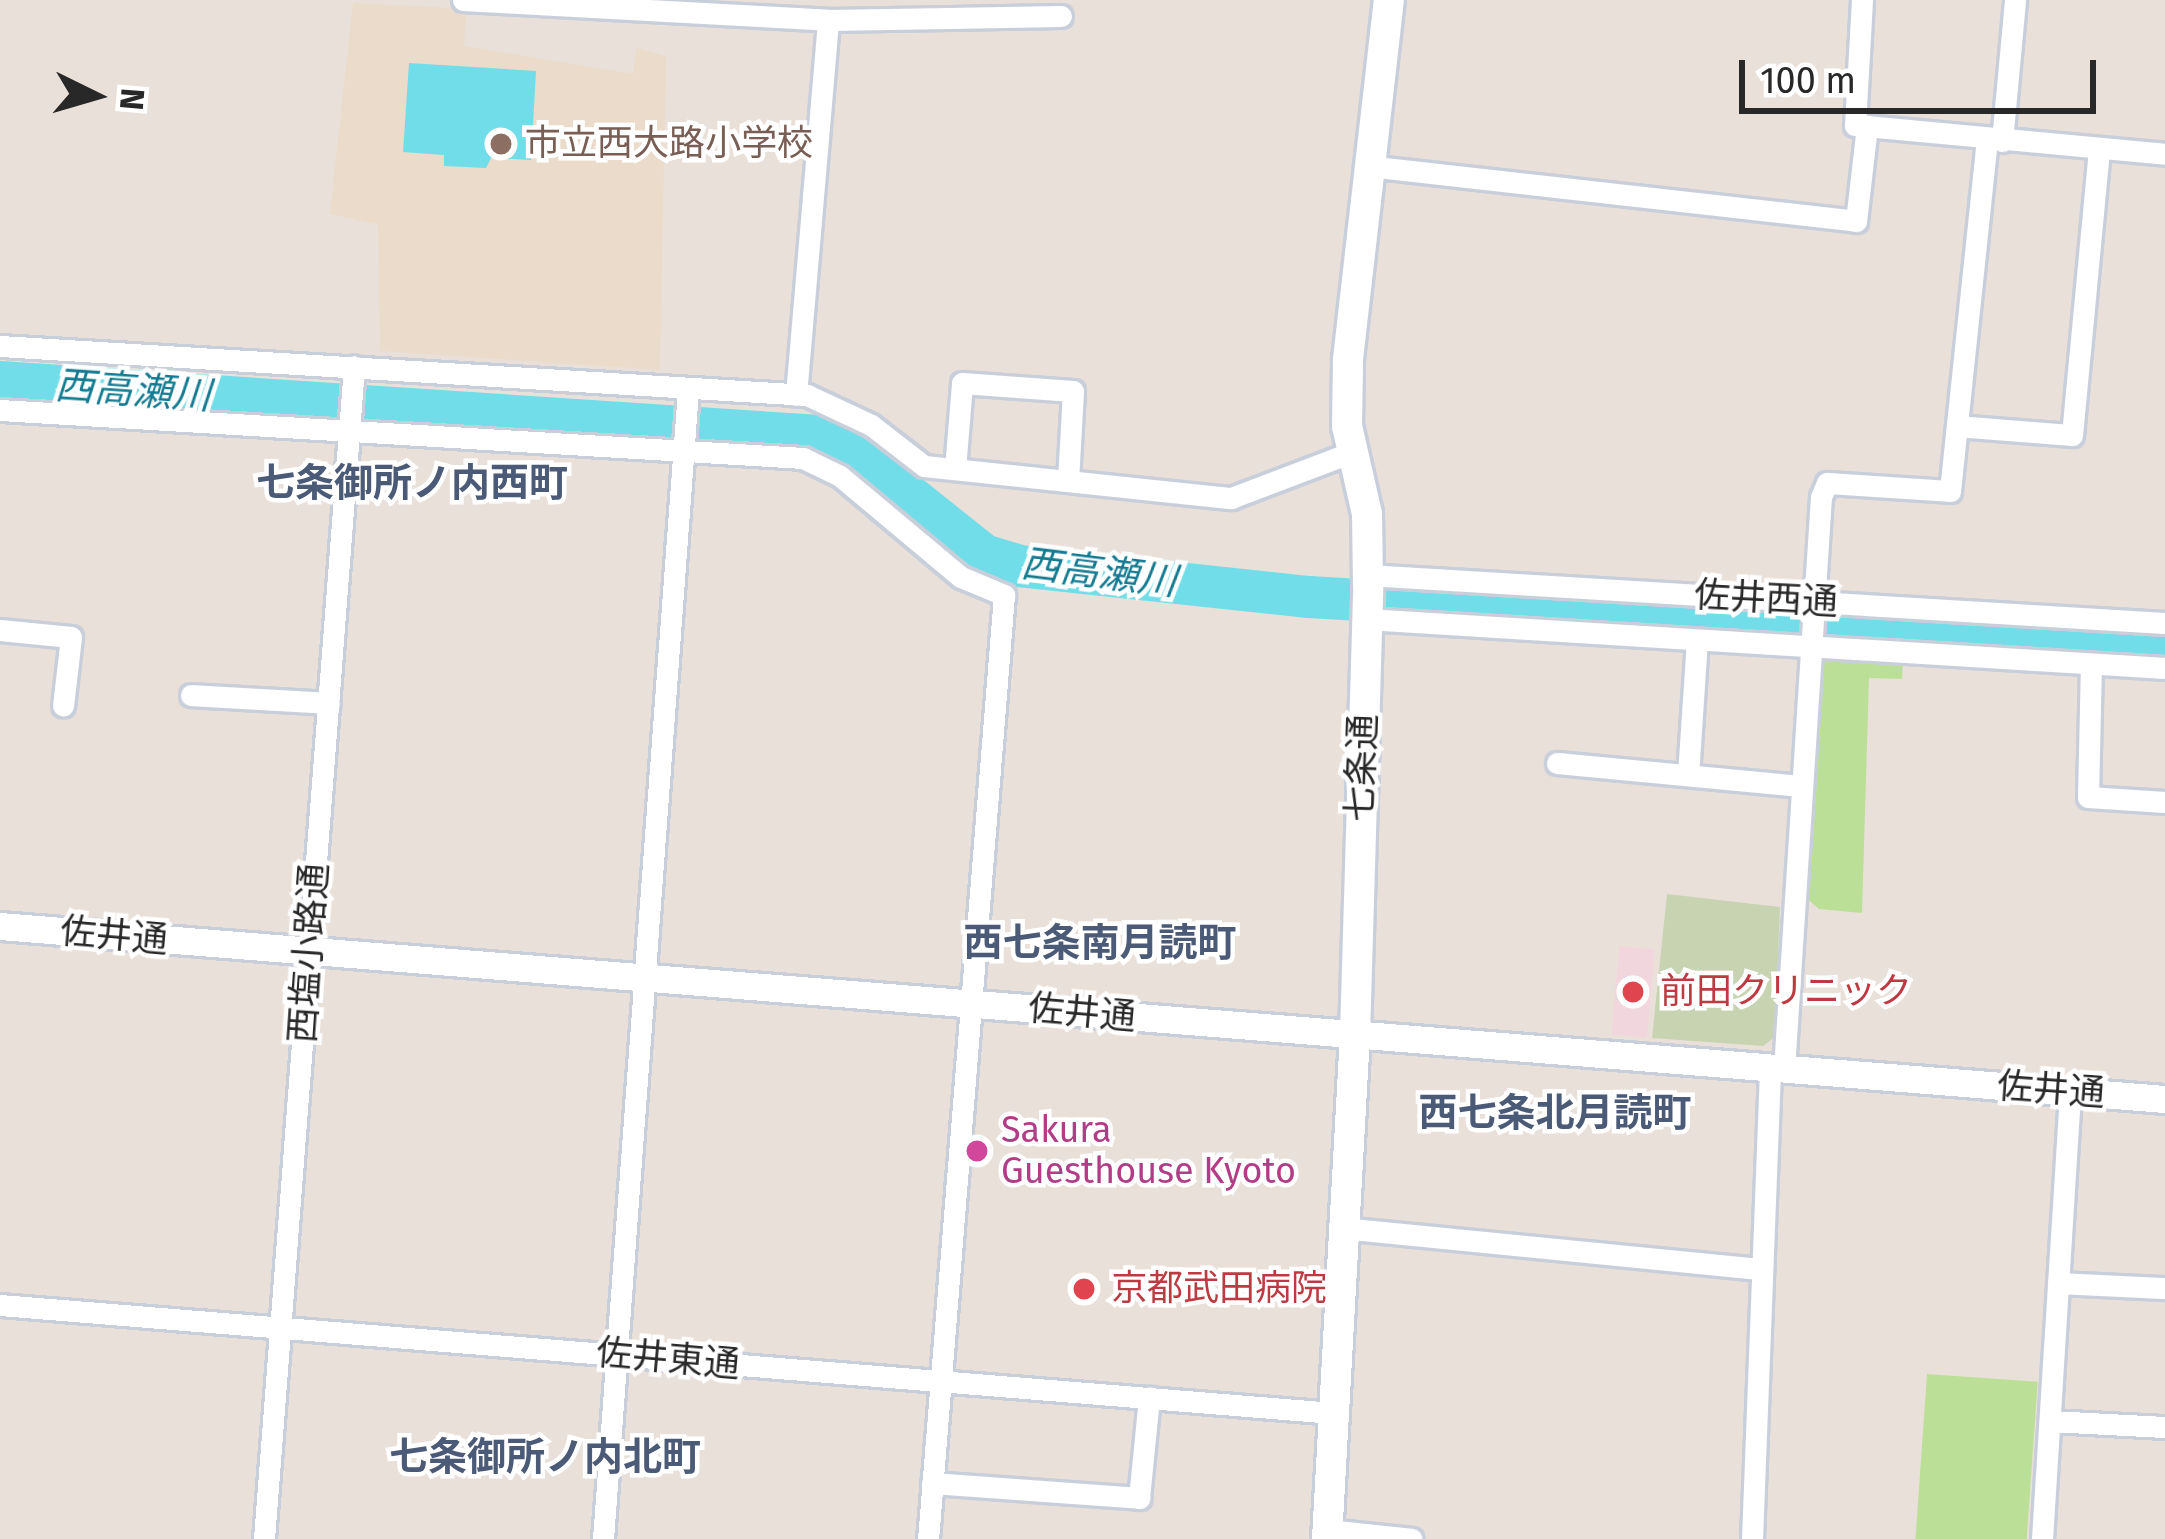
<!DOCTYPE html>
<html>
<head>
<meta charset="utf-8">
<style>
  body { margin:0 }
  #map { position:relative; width:2165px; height:1539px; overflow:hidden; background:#eae0da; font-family:"Fira Sans","Noto Sans JP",sans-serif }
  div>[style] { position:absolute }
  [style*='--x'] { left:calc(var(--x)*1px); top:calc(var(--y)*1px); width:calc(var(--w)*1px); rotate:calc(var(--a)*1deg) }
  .education>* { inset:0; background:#ebdbca }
  .medical>* { inset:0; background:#f1d7dd; transform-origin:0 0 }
  .green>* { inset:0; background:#bcdf98; transform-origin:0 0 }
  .cemetery>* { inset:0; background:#c8d3b2 }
  .water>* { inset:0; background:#71dde8 }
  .river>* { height:42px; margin:-21px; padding:0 21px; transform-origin:21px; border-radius:21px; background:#71dde8 }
  .roads { filter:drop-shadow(3px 0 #c9cfda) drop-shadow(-3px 0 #c9cfda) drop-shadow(0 3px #c9cfda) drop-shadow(0 -3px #c9cfda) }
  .minor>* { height:21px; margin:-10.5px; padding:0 10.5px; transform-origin:10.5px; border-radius:10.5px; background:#fff }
  .tertiary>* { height:27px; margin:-13.5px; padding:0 13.5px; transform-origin:13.5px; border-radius:13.5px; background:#fff }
  .secondary>* { height:30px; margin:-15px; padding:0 15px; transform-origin:15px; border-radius:15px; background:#fff }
  .dots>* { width:33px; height:33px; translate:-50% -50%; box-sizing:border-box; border:6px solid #fff; border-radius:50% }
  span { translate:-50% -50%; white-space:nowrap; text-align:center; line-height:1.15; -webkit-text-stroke:9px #fff; paint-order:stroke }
  .education-label { font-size:36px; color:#785e54 }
  .left { translate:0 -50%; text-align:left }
  .street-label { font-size:36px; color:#282828 }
  .health-label { font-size:36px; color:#be3a42 }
  .hotel-label { font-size:36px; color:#b23c85 }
  .water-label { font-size:39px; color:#137b91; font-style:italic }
  .neighbourhood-label { font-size:39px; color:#4b5a76; font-weight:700 }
  .north { position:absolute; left:36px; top:36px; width:120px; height:120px; -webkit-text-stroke:9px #fff; paint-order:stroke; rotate:95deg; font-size:33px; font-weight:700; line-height:48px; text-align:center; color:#282828 }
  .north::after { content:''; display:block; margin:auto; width:42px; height:54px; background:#282828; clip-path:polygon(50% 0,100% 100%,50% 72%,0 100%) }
  .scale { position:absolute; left:1739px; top:60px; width:357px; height:54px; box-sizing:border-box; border:6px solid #282828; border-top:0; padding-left:15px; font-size:36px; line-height:42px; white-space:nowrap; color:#282828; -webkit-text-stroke:9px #fff; paint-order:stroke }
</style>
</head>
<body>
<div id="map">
  <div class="education">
    <div style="clip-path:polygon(353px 3px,466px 9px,464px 46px,633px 74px,637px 48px,666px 56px,660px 370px,380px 351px,378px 224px,330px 214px)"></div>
  </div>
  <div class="medical">
    <div style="left:1619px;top:946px;width:36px;height:89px;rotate:5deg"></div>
  </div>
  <div class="green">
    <div style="clip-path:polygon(1827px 652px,1903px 661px,1902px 679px,1869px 678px,1862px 913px,1819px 909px,1804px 896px,1820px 658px)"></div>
    <div style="left:1927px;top:1374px;width:111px;height:166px;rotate:4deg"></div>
  </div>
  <div class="cemetery">
    <div style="clip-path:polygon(1667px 894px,1780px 907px,1775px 1037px,1763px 1046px,1652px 1038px)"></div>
  </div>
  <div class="water">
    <div style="clip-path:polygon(409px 63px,536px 71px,531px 160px,491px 158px,486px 168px,444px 166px,444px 155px,403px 152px)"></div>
  </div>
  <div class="river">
    <div style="--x:0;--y:382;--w:822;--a:3.77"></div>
    <div style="--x:820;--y:436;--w:76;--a:31.6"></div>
    <div style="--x:885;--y:476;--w:127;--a:38.6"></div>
    <div style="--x:984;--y:555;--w:37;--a:17"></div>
    <div style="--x:1019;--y:566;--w:292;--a:6.1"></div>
    <div style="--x:1309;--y:597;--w:857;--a:3.34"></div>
  </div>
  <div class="roads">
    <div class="minor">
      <div style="--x:463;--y:0;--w:366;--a:3.1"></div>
      <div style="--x:828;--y:20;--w:233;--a:-1"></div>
      <div style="--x:1862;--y:0;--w:125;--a:93.2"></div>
      <div style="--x:1855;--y:125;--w:311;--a:5.3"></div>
      <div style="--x:2002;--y:141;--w:142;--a:-84.7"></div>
      <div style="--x:1368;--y:166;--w:491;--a:6.4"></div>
      <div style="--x:1856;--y:221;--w:96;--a:-83.4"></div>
      <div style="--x:0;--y:346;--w:808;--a:3.47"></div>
      <div style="--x:807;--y:395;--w:71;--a:25.1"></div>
      <div style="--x:871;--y:425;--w:67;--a:37.7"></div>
      <div style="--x:924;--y:466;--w:309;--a:6"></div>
      <div style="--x:1231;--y:498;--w:129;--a:-20.8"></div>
      <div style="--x:796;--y:395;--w:376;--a:-85.1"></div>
      <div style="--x:0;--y:410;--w:804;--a:3.42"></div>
      <div style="--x:803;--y:458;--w:41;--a:25.9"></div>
      <div style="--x:840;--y:476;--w:158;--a:39.9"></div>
      <div style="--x:961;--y:577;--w:47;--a:22.7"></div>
      <div style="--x:1004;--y:595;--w:947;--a:94.6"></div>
      <div style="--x:1957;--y:426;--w:115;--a:4.5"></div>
      <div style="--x:2072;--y:435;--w:287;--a:-84.6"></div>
      <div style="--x:955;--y:469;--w:86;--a:-85.3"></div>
      <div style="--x:962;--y:383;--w:111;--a:4.1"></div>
      <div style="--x:1073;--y:391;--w:90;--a:93.2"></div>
      <div style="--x:1367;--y:575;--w:799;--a:3.44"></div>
      <div style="--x:1366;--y:619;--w:801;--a:3.51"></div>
      <div style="--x:0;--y:630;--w:71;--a:5.6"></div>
      <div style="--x:71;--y:637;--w:69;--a:96.6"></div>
      <div style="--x:2091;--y:664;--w:133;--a:91.3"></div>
      <div style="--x:2088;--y:797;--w:77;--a:3.7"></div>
      <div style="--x:191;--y:695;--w:138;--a:3.3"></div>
      <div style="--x:1557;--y:763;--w:245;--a:5.4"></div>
      <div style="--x:1688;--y:775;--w:134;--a:-86.2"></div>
      <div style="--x:1784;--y:1069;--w:573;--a:-86.3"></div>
      <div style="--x:1821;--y:497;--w:15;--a:-67"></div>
      <div style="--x:1827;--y:483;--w:123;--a:3.7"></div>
      <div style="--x:1950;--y:491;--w:353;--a:-84"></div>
      <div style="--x:1342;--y:1228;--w:422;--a:5.6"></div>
      <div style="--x:2058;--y:1283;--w:107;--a:2.7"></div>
      <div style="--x:0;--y:1305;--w:1339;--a:4.63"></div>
      <div style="--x:2050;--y:1421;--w:115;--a:3"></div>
      <div style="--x:932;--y:1483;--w:208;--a:4.1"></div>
      <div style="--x:1139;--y:1498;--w:101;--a:-84.3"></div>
      <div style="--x:1328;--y:1530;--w:84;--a:6.1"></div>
      <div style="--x:264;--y:1539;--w:1176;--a:-85.61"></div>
      <div style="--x:603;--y:1539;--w:1153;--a:-85.77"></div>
      <div style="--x:1752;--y:1539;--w:472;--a:-87.8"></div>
      <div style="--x:2042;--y:1539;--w:448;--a:-86.4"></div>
    </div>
    <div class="tertiary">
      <div style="--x:0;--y:926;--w:2172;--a:4.57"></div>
    </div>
    <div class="secondary">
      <div style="--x:1327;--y:1539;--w:505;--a:-86.82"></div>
      <div style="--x:1355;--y:1035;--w:451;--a:-88.3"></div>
      <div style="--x:1368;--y:584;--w:70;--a:-90.8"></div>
      <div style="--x:1367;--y:514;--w:90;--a:-102.8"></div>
      <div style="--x:1347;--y:426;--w:67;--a:-89.1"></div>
      <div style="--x:1348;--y:359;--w:361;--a:-83.5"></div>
    </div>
  </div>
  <div class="dots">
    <div style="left:501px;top:144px;background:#8d6e63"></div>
    <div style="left:1633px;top:992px;background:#e0444e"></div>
    <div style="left:977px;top:1151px;background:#d1479c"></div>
    <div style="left:1084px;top:1289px;background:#e0444e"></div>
  </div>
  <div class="education-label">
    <span class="left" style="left:525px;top:144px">市立西大路小学校</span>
  </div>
  <div class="street-label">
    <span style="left:1766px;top:599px;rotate:3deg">佐井西通</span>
    <span style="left:1362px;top:768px;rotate:-88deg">七条通</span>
    <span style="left:114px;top:936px;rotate:5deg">佐井通</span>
    <span style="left:309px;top:953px;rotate:-86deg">西塩小路通</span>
    <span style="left:1082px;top:1013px;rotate:5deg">佐井通</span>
    <span style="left:2051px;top:1090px;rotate:4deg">佐井通</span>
    <span style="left:668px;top:1359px;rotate:5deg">佐井東通</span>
  </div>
  <div class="health-label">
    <span class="left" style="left:1660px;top:992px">前田クリニック</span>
    <span class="left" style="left:1111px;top:1289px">京都武田病院</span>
  </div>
  <div class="hotel-label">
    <span class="left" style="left:1001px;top:1151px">Sakura<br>Guesthouse Kyoto</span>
  </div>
  <div class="water-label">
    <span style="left:133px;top:391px;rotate:4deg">西高瀬川</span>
    <span style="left:1099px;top:573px;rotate:7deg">西高瀬川</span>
  </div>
  <div class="neighbourhood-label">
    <span style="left:412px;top:483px">七条御所ノ内西町</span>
    <span style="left:1100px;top:943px">西七条南月読町</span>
    <span style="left:1555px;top:1113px">西七条北月読町</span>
    <span style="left:545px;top:1457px">七条御所ノ内北町</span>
  </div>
  <div class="north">N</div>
  <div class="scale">100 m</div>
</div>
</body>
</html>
